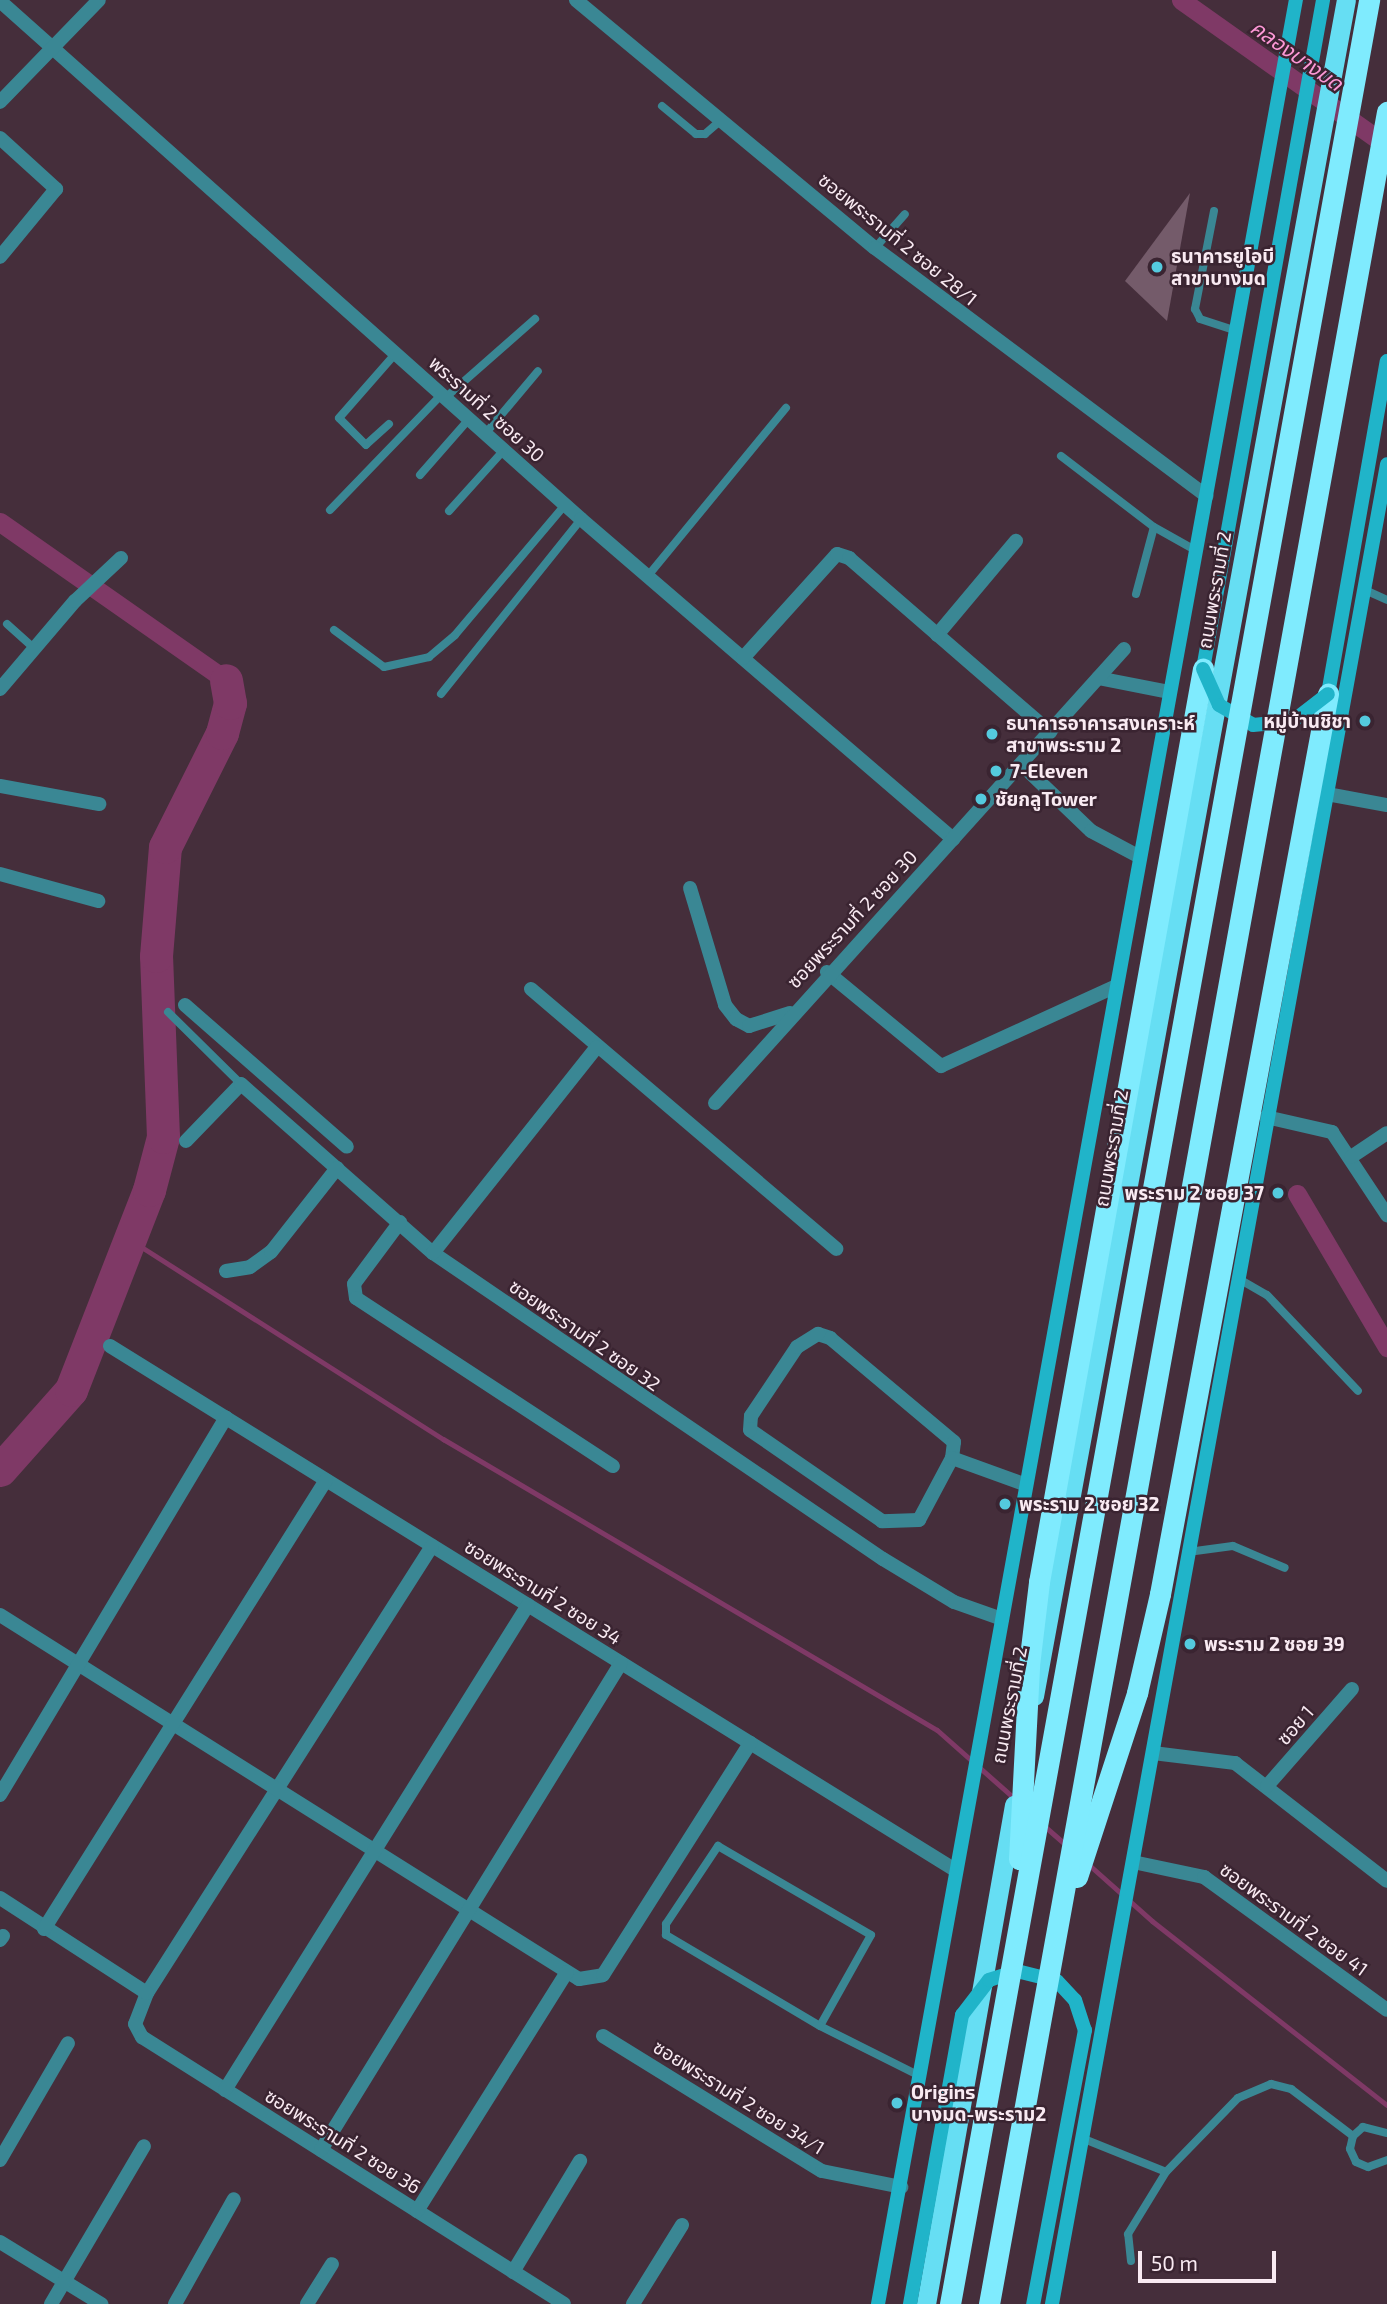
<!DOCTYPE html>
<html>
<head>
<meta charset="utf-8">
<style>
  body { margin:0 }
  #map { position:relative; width:1387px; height:2304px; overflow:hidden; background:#452e3b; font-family:"Exo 2","Noto Sans Thai",sans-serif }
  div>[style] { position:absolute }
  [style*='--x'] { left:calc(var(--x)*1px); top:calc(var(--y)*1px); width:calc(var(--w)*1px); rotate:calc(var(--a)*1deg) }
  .stream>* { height:5px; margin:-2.5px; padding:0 2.5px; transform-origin:2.5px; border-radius:2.5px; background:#7f3966 }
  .canal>* { height:19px; margin:-9.5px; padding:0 9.5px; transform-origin:9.5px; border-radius:9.5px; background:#7f3966 }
  .river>* { height:33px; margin:-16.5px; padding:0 16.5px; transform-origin:16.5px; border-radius:16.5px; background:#7f3966 }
  .building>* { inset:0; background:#745b6a }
  .service>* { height:8px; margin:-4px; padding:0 4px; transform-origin:4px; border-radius:4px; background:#3a8794 }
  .minor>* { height:14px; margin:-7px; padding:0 7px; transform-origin:7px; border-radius:7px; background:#3a8794 }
  .secondary>* { height:14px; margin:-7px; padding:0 7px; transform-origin:7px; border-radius:7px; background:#20b4c9 }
  .trunk>* { height:19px; margin:-9.5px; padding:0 9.5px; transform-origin:9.5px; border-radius:9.5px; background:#66def3 }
  .motorway>* { height:21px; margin:-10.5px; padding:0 10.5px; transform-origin:10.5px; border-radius:10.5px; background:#7febfe }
  .secondary-bridge>* { height:14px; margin:-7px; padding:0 7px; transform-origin:7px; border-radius:7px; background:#20b4c9 }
  .motorway-bridge>* { height:21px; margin:-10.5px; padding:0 10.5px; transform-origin:10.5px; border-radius:10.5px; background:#7febfe }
  .dots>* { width:19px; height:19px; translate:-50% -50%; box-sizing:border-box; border:4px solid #3a2431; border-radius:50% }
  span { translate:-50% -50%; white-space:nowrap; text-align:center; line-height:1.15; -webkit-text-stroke:5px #3a2431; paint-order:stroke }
  .street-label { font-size:19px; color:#f9eaf2 }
  .poi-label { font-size:19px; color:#f9eaf2; font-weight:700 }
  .left { translate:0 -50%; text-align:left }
  .right { translate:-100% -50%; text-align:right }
  .water-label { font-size:21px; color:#fd98d6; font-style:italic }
  .scale { position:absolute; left:1138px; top:2251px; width:138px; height:32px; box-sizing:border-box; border:4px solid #f9eaf2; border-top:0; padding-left:9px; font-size:21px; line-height:24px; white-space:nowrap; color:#f9eaf2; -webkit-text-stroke:5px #3a2431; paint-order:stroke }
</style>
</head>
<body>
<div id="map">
  <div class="stream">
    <div style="--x:132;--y:1241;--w:369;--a:32.5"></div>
    <div style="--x:443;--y:1439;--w:573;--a:30.5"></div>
    <div style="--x:937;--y:1730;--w:104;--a:41.5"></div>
    <div style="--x:1043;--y:1825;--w:32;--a:41"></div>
    <div style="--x:1088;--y:1864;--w:86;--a:41.7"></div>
    <div style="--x:1152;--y:1921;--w:298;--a:38.1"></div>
  </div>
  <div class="canal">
    <div style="--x:1181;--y:0;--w:252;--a:35.3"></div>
    <div style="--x:0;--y:522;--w:276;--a:35"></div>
    <div style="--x:1297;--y:1194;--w:178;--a:59.5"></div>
  </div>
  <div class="river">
    <div style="--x:0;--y:1470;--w:107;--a:-48.4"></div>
    <div style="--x:71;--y:1390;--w:215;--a:-68.7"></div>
    <div style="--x:149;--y:1190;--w:55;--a:-75.2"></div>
    <div style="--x:163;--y:1137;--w:181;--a:-92.2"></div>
    <div style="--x:156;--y:956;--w:109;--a:-85.3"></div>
    <div style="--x:165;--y:847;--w:127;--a:-63.4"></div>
    <div style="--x:222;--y:733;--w:31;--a:-75"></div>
    <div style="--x:230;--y:703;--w:23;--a:-100"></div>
  </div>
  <div class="building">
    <div style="clip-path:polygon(1190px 193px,1167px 321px,1125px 281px)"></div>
  </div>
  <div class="service">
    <div style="--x:662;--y:106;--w:44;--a:39.5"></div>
    <div style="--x:696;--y:134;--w:9;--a:0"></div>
    <div style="--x:705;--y:134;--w:20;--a:-41"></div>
    <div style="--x:1214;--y:211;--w:100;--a:101"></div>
    <div style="--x:1195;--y:309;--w:11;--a:63"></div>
    <div style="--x:1200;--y:319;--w:38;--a:18"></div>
    <div style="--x:875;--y:248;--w:45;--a:-48.6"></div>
    <div style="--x:445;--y:398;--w:120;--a:-41.3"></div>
    <div style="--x:389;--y:424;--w:31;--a:138"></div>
    <div style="--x:366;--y:445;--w:38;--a:-135"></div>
    <div style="--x:339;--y:418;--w:86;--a:-48.8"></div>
    <div style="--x:485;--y:434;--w:82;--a:-49.9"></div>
    <div style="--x:1061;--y:456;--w:117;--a:37.4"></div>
    <div style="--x:1154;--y:527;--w:47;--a:29.3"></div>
    <div style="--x:420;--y:475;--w:74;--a:-48.8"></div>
    <div style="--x:330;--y:510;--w:161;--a:-46"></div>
    <div style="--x:449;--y:511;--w:82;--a:-48"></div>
    <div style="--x:647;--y:577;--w:219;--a:-50.6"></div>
    <div style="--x:1365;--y:590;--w:24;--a:24"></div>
    <div style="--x:1136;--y:594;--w:69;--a:-75"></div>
    <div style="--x:7;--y:624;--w:36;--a:42"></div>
    <div style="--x:334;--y:630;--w:62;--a:36.5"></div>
    <div style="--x:384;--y:667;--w:46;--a:-12.5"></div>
    <div style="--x:429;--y:657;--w:34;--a:-40"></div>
    <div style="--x:455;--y:635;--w:170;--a:-49.8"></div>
    <div style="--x:441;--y:694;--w:224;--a:-51.3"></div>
    <div style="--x:168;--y:1012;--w:103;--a:44.6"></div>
    <div style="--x:1239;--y:1279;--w:32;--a:30"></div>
    <div style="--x:1267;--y:1295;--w:132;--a:46.5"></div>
    <div style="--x:1188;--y:1552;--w:45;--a:-7.6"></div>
    <div style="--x:1233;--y:1546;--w:56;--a:22.9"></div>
    <div style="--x:718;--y:1846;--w:177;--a:30.2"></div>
    <div style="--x:871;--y:1935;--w:104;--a:119.3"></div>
    <div style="--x:820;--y:2026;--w:179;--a:-149.4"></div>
    <div style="--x:666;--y:1935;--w:11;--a:-90"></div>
    <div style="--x:666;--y:1924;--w:94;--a:-56.3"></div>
    <div style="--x:820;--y:2026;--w:110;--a:26.6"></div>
    <div style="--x:1387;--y:2133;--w:25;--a:-166"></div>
    <div style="--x:1363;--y:2127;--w:13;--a:138"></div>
    <div style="--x:1353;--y:2136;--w:13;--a:103"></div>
    <div style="--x:1350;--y:2149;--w:14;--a:65"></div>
    <div style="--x:1356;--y:2162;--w:13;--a:23"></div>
    <div style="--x:1368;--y:2167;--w:20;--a:-20"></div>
    <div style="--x:1084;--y:2139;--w:88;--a:21.9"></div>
    <div style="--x:1166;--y:2172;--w:103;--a:-45.8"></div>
    <div style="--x:1238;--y:2098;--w:36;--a:-23"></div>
    <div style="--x:1271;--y:2084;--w:21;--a:14"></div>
    <div style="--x:1291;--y:2089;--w:78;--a:37.2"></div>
    <div style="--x:1131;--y:2261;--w:27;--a:-96"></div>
    <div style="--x:1128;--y:2234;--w:73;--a:-58.5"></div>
  </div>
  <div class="minor">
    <div style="--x:576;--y:0;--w:388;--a:39.7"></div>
    <div style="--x:875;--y:248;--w:414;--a:36.8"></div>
    <div style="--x:0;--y:1;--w:778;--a:41.72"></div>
    <div style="--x:581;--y:519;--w:491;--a:40.7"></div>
    <div style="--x:0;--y:102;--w:142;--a:-45.9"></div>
    <div style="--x:0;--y:138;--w:76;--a:42.3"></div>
    <div style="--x:56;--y:189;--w:88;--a:129.5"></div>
    <div style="--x:937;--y:635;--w:123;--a:-50"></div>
    <div style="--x:743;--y:658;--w:140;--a:-47.9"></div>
    <div style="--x:837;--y:554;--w:13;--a:18"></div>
    <div style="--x:849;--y:558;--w:266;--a:40.9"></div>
    <div style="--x:1098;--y:678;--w:72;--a:11.2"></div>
    <div style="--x:0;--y:689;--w:116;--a:-49.6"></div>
    <div style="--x:75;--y:601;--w:63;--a:-43.1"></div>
    <div style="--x:1022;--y:765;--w:95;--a:43.7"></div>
    <div style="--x:1091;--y:831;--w:53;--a:28"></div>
    <div style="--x:0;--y:786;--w:101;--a:10.3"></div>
    <div style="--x:1327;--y:794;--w:61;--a:10.4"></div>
    <div style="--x:0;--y:874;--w:102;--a:15.4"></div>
    <div style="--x:690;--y:888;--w:122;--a:73.3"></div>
    <div style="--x:725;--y:1005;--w:18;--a:52"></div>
    <div style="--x:736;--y:1019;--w:15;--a:28"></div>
    <div style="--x:749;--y:1026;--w:43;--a:-17.6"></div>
    <div style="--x:827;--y:972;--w:148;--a:39.5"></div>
    <div style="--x:941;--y:1066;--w:190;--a:-24.5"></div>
    <div style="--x:531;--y:989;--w:401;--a:40.4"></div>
    <div style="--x:185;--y:1005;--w:215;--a:41.2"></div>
    <div style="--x:715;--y:1103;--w:611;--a:-47.98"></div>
    <div style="--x:1266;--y:1117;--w:68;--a:12.8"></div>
    <div style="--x:1332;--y:1132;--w:100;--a:56.5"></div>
    <div style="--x:186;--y:1141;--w:79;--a:-46"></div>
    <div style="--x:241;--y:1084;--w:256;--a:41.4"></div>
    <div style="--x:433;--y:1253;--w:544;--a:34.22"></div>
    <div style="--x:883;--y:1559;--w:83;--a:31.2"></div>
    <div style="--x:954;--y:1602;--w:51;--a:19.5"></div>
    <div style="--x:1351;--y:1157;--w:43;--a:-33.7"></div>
    <div style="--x:400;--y:1222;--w:77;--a:126.6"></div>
    <div style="--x:354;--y:1284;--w:14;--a:82"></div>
    <div style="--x:356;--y:1298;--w:307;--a:33.2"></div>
    <div style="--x:433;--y:1253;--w:263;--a:-51.5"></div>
    <div style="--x:226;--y:1271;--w:24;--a:-9"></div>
    <div style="--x:250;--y:1267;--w:26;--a:-36"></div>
    <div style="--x:271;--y:1252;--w:107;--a:-51.8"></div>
    <div style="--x:818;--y:1334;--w:13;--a:18"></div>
    <div style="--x:830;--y:1338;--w:162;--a:40"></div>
    <div style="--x:954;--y:1442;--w:16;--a:97"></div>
    <div style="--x:952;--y:1458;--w:70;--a:118"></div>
    <div style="--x:919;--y:1520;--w:37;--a:178"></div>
    <div style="--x:882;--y:1521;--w:160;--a:-145.4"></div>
    <div style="--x:750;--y:1430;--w:14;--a:-86"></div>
    <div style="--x:751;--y:1416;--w:83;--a:-56.3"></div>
    <div style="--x:797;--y:1347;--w:25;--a:-32"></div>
    <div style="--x:110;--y:1346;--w:994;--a:31.8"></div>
    <div style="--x:952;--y:1458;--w:77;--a:19.9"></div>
    <div style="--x:432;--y:1546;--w:530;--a:122.52"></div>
    <div style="--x:147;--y:1993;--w:33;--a:111"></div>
    <div style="--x:135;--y:2024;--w:15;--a:62"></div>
    <div style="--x:142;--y:2037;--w:499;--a:32.3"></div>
    <div style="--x:0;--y:1615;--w:684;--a:32.16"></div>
    <div style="--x:579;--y:1979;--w:24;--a:-9"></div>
    <div style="--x:603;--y:1975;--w:275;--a:-57.6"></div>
    <div style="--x:1153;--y:1753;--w:83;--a:7"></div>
    <div style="--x:1235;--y:1763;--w:192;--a:37.8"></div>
    <div style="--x:1267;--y:1786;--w:129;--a:-48.8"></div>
    <div style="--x:0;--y:1795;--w:440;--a:-59.1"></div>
    <div style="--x:1133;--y:1862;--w:73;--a:11.9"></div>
    <div style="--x:1204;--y:1877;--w:226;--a:36"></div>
    <div style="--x:0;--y:1898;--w:175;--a:32.9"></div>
    <div style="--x:44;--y:1929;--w:530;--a:-57.87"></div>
    <div style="--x:0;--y:1940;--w:5;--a:-53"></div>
    <div style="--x:603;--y:2036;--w:257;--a:31.7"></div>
    <div style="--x:822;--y:2171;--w:81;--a:11.4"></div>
    <div style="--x:225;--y:2090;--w:572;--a:-58.01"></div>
    <div style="--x:321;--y:2150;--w:572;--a:-58.37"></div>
    <div style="--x:0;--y:2160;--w:135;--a:-59.8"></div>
    <div style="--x:417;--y:2211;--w:282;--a:-57.9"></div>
    <div style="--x:0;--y:2242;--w:119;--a:31.5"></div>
    <div style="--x:513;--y:2272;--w:130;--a:-58.9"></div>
    <div style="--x:51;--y:2304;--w:183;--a:-59.5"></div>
    <div style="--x:175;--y:2304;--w:120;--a:-60.7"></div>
    <div style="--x:307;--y:2304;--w:47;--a:-58"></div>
    <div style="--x:633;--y:2304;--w:93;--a:-58.2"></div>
  </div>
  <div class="secondary">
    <div style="--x:1203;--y:669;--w:680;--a:-79.83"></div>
    <div style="--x:1328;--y:694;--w:338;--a:-80"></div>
    <div style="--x:878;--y:2304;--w:2342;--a:-79.72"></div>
    <div style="--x:1052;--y:2304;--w:1870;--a:-79.68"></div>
  </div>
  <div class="trunk">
    <div style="--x:1034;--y:1696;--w:1724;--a:-79.58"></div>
    <div style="--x:926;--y:2304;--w:507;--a:-80"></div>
  </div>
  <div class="motorway">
    <div style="--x:1039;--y:1582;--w:928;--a:-79.82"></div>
    <div style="--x:1160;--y:1594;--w:916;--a:-79.43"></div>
  </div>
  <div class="secondary-bridge">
    <div style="--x:1203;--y:669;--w:39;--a:66"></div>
    <div style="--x:1219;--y:705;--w:39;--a:30"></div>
    <div style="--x:1253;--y:725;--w:40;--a:-5.7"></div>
    <div style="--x:1293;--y:721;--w:44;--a:-37.6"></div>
    <div style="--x:910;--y:2304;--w:294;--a:-79.8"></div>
    <div style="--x:962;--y:2015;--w:44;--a:-52.4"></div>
    <div style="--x:989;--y:1980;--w:29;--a:-18"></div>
    <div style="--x:1017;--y:1971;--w:41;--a:14"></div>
    <div style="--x:1057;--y:1981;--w:26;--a:47"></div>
    <div style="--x:1075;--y:2000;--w:32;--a:72"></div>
    <div style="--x:1085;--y:2030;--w:279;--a:100.7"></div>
  </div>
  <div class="motorway-bridge">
    <div style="--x:1019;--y:1859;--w:194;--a:-87"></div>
    <div style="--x:1029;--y:1665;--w:84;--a:-83.1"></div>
    <div style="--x:1077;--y:1877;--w:194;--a:-71.9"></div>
    <div style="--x:1137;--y:1693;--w:102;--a:-76.9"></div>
    <div style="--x:950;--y:2304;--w:2342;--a:-79.69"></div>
    <div style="--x:989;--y:2304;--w:2228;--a:-79.71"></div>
  </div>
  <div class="dots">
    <div style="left:1157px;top:267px;background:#54cade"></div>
    <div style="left:1365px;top:721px;background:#54cade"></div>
    <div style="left:992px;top:734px;background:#54cade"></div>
    <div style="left:996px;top:771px;background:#54cade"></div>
    <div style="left:981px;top:799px;background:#54cade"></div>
    <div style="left:1278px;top:1193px;background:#54cade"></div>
    <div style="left:1005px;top:1504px;background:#54cade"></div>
    <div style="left:1190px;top:1644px;background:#54cade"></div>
    <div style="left:897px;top:2103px;background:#54cade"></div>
  </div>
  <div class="street-label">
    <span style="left:898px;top:239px;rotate:39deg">ซอยพระรามที่ 2 ซอย 28/1</span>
    <span style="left:487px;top:409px;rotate:42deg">พระรามที่ 2 ซอย 30</span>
    <span style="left:1214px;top:590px;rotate:-80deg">ถนนพระรามที่ 2</span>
    <span style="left:852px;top:919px;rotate:-47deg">ซอยพระรามที่ 2 ซอย 30</span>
    <span style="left:1111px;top:1148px;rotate:-80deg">ถนนพระรามที่ 2</span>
    <span style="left:585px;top:1335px;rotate:35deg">ซอยพระรามที่ 2 ซอย 32</span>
    <span style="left:543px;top:1592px;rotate:32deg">ซอยพระรามที่ 2 ซอย 34</span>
    <span style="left:1009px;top:1705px;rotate:-79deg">ถนนพระรามที่ 2</span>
    <span style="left:1295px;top:1725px;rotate:-49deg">ซอย 1</span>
    <span style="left:1294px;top:1919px;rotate:36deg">ซอยพระรามที่ 2 ซอย 41</span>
    <span style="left:739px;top:2097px;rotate:32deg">ซอยพระรามที่ 2 ซอย 34/1</span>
    <span style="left:343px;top:2141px;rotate:32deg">ซอยพระรามที่ 2 ซอย 36</span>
  </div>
  <div class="poi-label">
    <span class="left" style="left:1171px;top:267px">ธนาคารยูโอบี<br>สาขาบางมด</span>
    <span class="right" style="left:1351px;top:721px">หมู่บ้านชิชา</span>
    <span class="left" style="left:1006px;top:734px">ธนาคารอาคารสงเคราะห์<br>สาขาพระราม 2</span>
    <span class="left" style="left:1010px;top:771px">7-Eleven</span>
    <span class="left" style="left:995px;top:799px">ชัยกลูTower</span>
    <span class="right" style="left:1264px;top:1193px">พระราม 2 ซอย 37</span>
    <span class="left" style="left:1019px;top:1504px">พระราม 2 ซอย 32</span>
    <span class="left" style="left:1204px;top:1644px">พระราม 2 ซอย 39</span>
    <span class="left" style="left:911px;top:2103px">Origins<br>บางมด-พระราม2</span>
  </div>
  <div class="water-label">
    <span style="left:1297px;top:55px;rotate:35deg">คลองบางมด</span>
  </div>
  <div class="scale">50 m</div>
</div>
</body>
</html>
